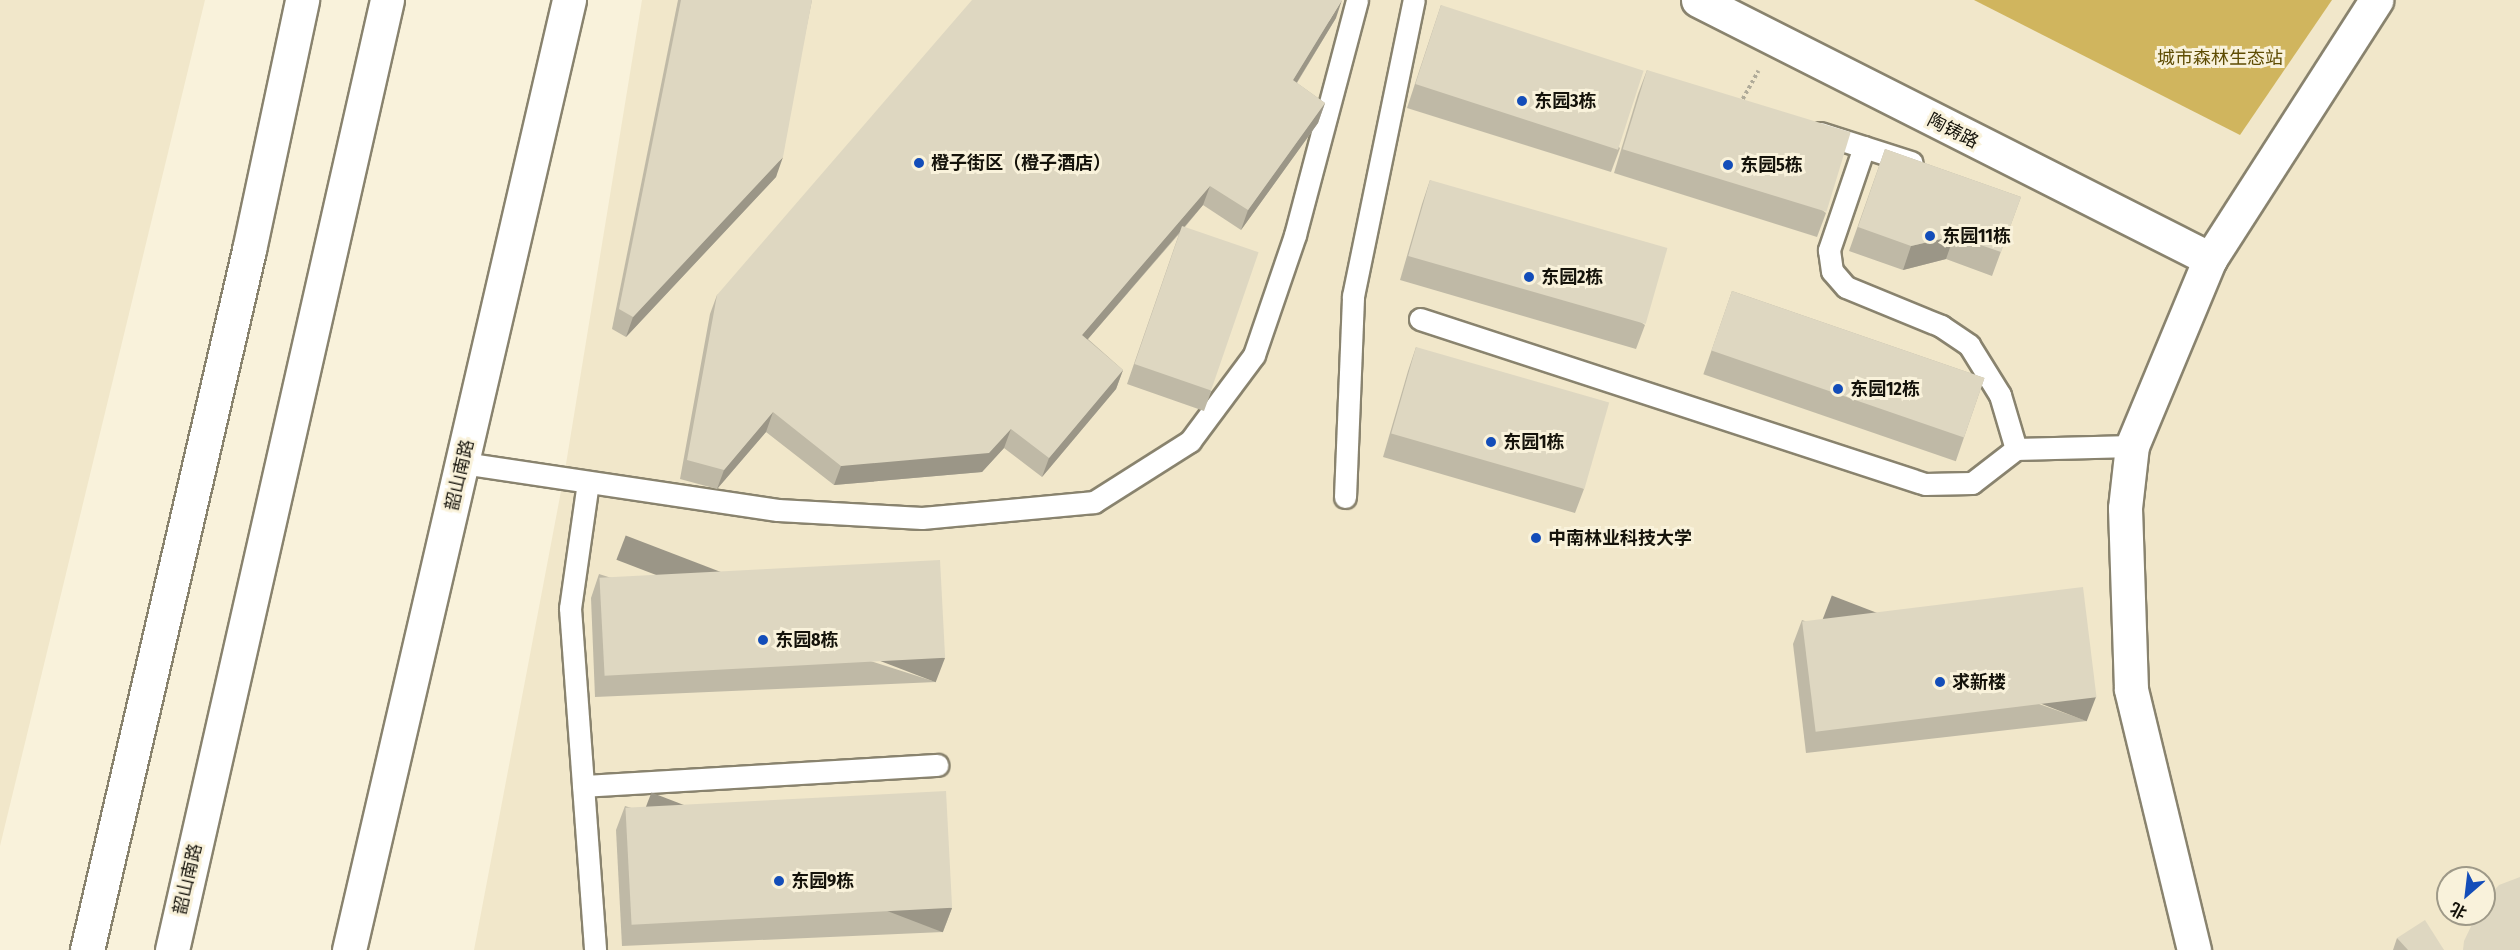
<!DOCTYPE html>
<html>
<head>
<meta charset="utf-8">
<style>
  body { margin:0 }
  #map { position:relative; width:2520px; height:950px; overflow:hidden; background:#f9f2db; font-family:"Fira Sans Condensed","Noto Sans SC",sans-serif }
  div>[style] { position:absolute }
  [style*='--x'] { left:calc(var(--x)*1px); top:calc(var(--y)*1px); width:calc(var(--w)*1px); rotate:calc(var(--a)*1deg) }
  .built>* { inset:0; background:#f1e7ca }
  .forest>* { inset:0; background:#d0b55e }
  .path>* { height:4px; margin-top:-2px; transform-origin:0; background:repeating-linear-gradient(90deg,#b0ab99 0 3px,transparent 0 6px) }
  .roads { filter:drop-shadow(2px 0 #89836e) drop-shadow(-2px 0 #89836e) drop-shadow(0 2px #89836e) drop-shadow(0 -2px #89836e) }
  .lane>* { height:21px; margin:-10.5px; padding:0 10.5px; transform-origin:10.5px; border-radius:10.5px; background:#fff }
  .street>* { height:33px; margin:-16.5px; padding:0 16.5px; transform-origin:16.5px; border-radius:16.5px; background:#fff }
  .secondary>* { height:33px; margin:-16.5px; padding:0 16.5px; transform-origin:16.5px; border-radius:16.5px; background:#fff }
  .primary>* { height:33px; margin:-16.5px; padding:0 16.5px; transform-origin:16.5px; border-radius:16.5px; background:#fff }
  .wall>* { inset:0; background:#bfb9a6; transform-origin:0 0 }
  .shaded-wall>* { inset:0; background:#9b9687; transform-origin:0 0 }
  .building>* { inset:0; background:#ded7c1; transform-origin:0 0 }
  .dots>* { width:16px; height:16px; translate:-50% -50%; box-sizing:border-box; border:3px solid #f9f2db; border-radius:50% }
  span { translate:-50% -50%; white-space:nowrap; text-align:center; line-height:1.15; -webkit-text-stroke:6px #f9f2db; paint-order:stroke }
  .park-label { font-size:18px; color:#5e4c03 }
  .poi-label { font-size:18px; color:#15130b; font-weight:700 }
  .left { translate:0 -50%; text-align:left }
  .street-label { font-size:18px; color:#15130b }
  .north { position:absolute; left:2436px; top:866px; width:60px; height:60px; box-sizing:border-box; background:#f9f2db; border:2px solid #9e9988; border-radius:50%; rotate:208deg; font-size:16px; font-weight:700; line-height:24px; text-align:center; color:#15130b }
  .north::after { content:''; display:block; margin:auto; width:21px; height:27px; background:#134db9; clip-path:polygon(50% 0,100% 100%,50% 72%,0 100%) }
</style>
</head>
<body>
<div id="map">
  <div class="built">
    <div style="clip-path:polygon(0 0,205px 0,0 846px)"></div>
    <div style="clip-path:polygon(evenodd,642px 0,2520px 0,2520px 950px,474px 950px,565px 470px,642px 0,2448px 878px,2484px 878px,2484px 914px,2448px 914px,2448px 878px)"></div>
  </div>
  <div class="forest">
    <div style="clip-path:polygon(1974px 0,2332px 0,2240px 135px)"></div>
  </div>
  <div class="path">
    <div style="--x:1740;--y:104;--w:38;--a:-61"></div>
  </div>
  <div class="roads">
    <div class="lane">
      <div style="--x:1820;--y:133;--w:96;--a:17.7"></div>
      <div style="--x:1864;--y:147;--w:109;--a:108.8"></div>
      <div style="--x:1829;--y:250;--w:21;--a:82"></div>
      <div style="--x:1832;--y:271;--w:21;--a:49"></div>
      <div style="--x:1846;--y:287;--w:103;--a:22.3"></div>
      <div style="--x:1941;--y:326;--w:34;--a:34"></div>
      <div style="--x:1969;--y:345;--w:59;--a:58.2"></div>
      <div style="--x:2000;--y:395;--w:56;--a:73.5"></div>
      <div style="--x:1420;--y:319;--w:531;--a:18.09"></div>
      <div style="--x:1925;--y:484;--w:47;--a:-1.2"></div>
      <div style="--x:1972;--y:483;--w:56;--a:-37.7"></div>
      <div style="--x:2016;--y:449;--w:116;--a:-1.5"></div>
      <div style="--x:463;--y:463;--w:318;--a:8.5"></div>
      <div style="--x:778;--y:510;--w:144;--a:3.2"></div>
      <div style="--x:922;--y:518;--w:173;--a:-5.3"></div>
      <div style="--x:1094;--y:502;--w:114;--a:-32.4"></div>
      <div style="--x:1190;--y:441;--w:107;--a:-53.3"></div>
      <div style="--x:1254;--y:355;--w:127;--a:-71.1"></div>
      <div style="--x:1295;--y:235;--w:243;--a:-75.2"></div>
      <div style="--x:588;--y:482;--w:127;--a:98.1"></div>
      <div style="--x:570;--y:608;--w:343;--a:85.8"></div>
      <div style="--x:1345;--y:497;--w:201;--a:-87.7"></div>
      <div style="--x:1353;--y:296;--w:302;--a:-78.4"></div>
      <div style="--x:583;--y:786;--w:355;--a:-3.4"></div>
    </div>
    <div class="street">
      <div style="--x:1698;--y:0;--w:574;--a:26.83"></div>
      <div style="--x:2194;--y:950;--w:268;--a:-103.6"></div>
      <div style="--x:2131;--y:689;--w:181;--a:-91.9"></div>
      <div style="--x:2125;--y:508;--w:62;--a:-83.6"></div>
      <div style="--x:2132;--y:446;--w:203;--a:-67.4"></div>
      <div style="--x:2210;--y:259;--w:308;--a:-57.3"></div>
    </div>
    <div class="secondary">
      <div style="--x:87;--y:950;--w:719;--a:-76.97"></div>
      <div style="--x:249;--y:250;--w:256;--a:-78"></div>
    </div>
    <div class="primary">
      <div style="--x:172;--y:950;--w:974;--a:-77.25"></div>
      <div style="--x:349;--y:950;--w:975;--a:-76.96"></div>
    </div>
  </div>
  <div class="wall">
    <div style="clip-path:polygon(678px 0,812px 0,776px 177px,626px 337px,612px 329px)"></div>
    <div style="clip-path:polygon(1441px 5px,1620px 148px,1611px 172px,1407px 108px,1433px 29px)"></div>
    <div style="clip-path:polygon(1336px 18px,1297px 83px,1325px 103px,1318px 123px,1241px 230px,1203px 205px,1185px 227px,1211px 392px,1204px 411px,1127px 384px,1179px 234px,1088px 339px,1123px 370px,1116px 389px,1042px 477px,1004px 448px,982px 472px,834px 485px,766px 432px,717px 489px,680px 479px,710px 314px,717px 295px)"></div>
    <div style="clip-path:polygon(1647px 70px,1826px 213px,1817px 237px,1614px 173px,1638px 94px)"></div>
    <div style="clip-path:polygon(1885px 149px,2021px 197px,1992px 276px,1946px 259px,1903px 270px,1849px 251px)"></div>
    <div style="clip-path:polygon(1430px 180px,1645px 325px,1636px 349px,1400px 280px,1422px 204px)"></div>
    <div style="left:1732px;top:291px;width:267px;height:88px;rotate:19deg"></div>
    <div style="clip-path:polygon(1416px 347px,1584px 489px,1575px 513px,1383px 457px,1408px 371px)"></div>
    <div style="clip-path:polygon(599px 574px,936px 682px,595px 697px,591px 598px)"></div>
    <div style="clip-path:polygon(1802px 620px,2087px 721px,1806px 753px,1793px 644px)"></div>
    <div style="clip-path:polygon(625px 806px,952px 908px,943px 932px,622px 946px,616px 830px)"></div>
    <div style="clip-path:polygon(2397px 938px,2444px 950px,2393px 950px)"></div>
  </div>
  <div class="shaded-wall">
    <div style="clip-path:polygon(1342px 0,1336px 18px,1286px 100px,1293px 80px)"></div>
    <div style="clip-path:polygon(1325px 103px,1318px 123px,1241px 230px,1248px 210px)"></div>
    <div style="clip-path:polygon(783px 157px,776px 177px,626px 337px,633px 317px)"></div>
    <div style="clip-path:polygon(1210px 186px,1203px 205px,1075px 354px,1082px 335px)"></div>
    <div style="clip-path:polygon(1954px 236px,1946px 259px,1903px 270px,1911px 246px)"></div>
    <div style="clip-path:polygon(1123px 370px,1116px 389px,1042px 477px,1049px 458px)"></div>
    <div style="clip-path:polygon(773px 412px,766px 432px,717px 489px,724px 470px)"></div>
    <div style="clip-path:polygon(1011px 429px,1004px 448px,982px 472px,834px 485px,841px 466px)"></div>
    <div style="left:945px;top:658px;width:26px;height:342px;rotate:111deg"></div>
    <div style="left:2096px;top:697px;width:26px;height:283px;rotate:111deg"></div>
    <div style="left:952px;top:908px;width:26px;height:322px;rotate:111deg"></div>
  </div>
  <div class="building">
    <div style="clip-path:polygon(681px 0,812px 0,783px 157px,633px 317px,619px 309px)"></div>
    <div style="clip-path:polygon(972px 0,1342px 0,1293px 80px,1325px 103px,1248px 210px,1210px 186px,1082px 335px,1123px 370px,1049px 458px,1011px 429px,989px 453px,841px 466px,773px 412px,724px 470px,687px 460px,717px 295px)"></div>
    <div style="left:1441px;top:5px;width:213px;height:83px;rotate:18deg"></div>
    <div style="left:1647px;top:70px;width:213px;height:83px;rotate:17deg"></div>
    <div style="clip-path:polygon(1885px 149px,2021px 197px,2001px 252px,1954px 236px,1911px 246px,1858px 227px)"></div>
    <div style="left:1430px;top:180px;width:247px;height:79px;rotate:16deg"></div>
    <div style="left:1182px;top:226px;width:81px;height:146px;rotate:19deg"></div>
    <div style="left:1732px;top:291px;width:267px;height:63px;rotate:19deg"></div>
    <div style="left:1416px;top:347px;width:201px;height:90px;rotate:16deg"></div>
    <div style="left:940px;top:560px;width:98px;height:341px;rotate:87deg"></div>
    <div style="left:2083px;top:587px;width:111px;height:283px;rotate:83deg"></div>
    <div style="left:946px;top:791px;width:117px;height:321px;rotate:87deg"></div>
    <div style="clip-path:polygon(2520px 877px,2520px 950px,2463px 950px,2464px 941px,2477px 914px,2484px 914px,2484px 901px,2499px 885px)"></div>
    <div style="clip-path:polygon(2425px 920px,2444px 950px,2408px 950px,2397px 938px)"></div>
  </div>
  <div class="dots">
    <div style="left:1522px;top:101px;background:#134db9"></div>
    <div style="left:919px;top:163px;background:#134db9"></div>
    <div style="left:1728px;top:165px;background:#134db9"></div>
    <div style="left:1930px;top:236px;background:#134db9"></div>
    <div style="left:1529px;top:277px;background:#134db9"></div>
    <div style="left:1838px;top:389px;background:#134db9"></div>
    <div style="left:1491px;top:442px;background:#134db9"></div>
    <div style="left:1536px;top:538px;background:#134db9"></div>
    <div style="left:763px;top:640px;background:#134db9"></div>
    <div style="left:1940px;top:682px;background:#134db9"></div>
    <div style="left:779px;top:881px;background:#134db9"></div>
  </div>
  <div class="park-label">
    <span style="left:2220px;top:58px">城市森林生态站</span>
  </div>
  <div class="poi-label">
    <span class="left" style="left:1534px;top:101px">东园3栋</span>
    <span class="left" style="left:931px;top:163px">橙子街区（橙子酒店）</span>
    <span class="left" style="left:1740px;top:165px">东园5栋</span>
    <span class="left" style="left:1942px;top:236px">东园11栋</span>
    <span class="left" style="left:1541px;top:277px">东园2栋</span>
    <span class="left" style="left:1850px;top:389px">东园12栋</span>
    <span class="left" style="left:1503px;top:442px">东园1栋</span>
    <span class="left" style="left:1548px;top:538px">中南林业科技大学</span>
    <span class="left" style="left:775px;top:640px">东园8栋</span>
    <span class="left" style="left:1952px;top:682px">求新楼</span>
    <span class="left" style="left:791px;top:881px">东园9栋</span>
  </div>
  <div class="street-label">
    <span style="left:1953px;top:131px;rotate:27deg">陶铸路</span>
    <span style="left:460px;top:475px;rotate:-77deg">韶山南路</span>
    <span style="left:188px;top:879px;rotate:-77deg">韶山南路</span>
  </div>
  <div class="north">北</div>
</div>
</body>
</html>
